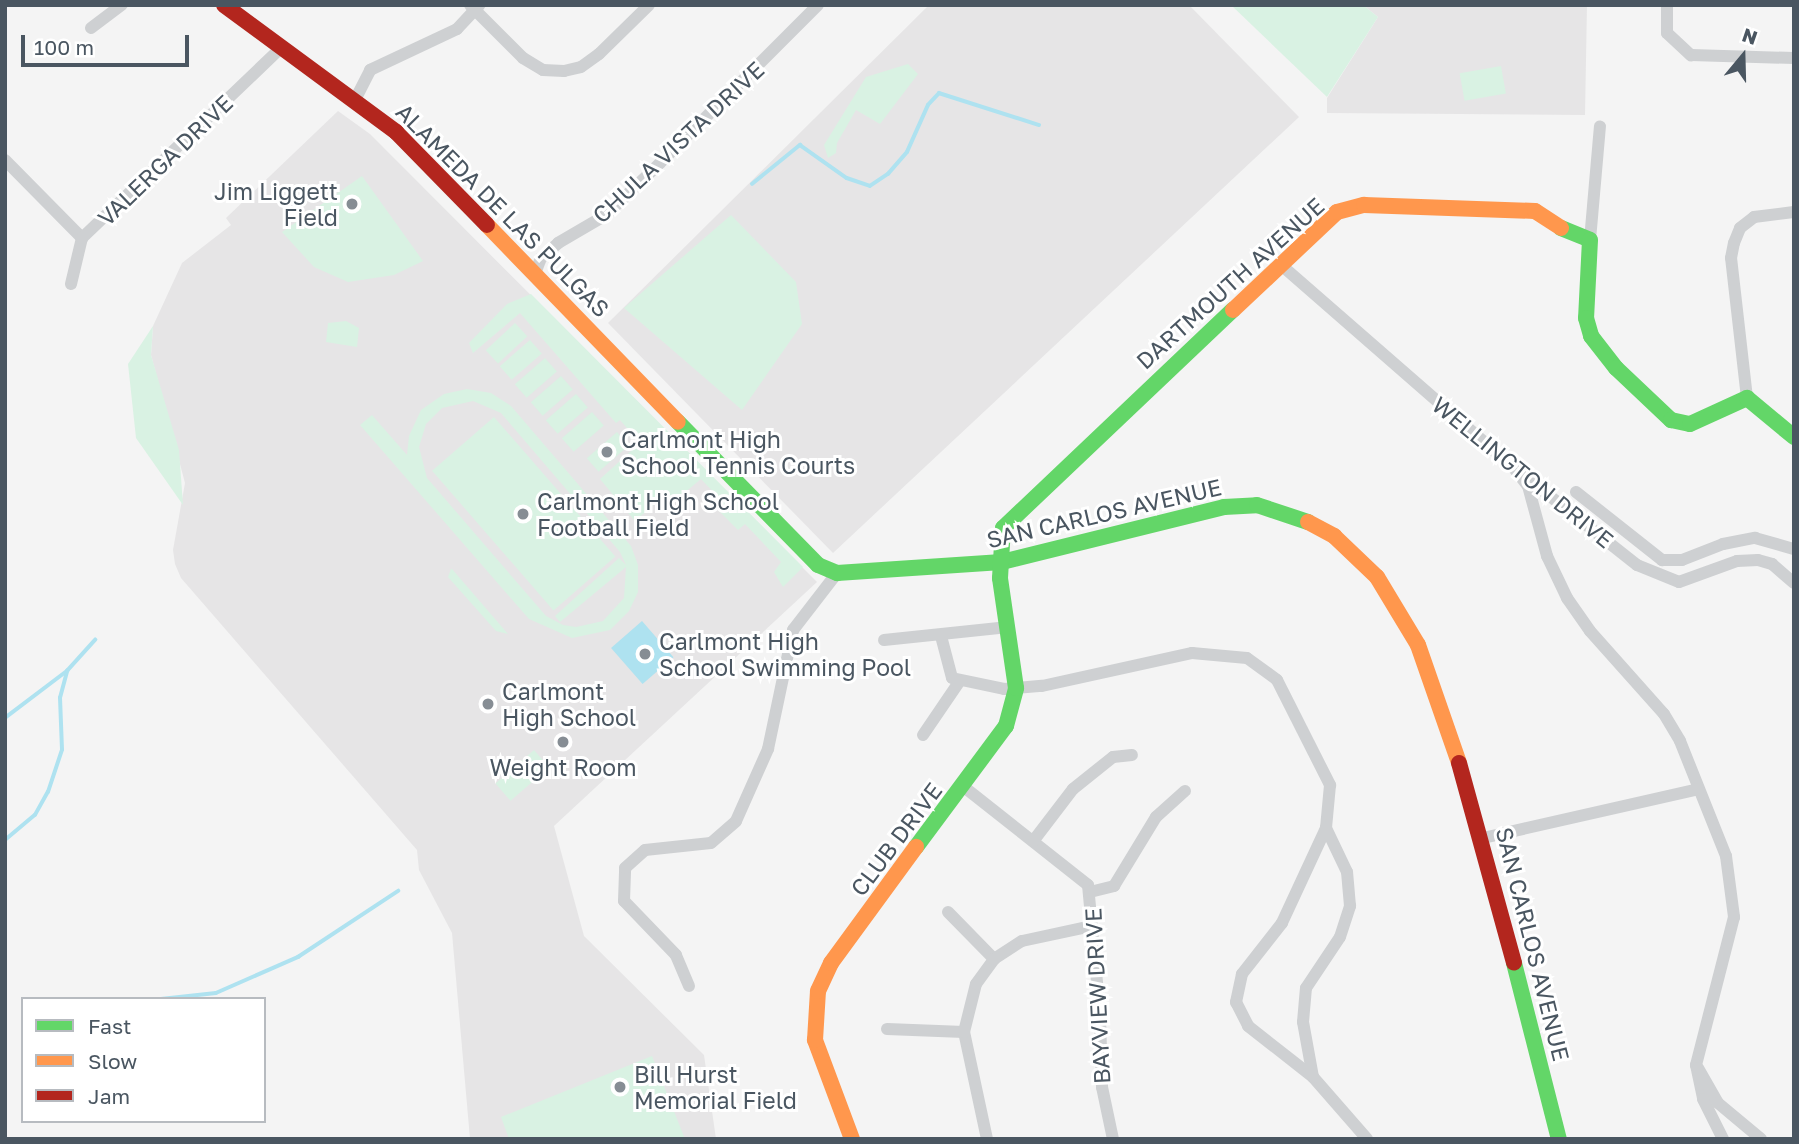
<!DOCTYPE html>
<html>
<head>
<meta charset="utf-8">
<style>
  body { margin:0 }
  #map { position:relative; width:1799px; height:1144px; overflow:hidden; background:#f4f4f4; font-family:"Golos Text",sans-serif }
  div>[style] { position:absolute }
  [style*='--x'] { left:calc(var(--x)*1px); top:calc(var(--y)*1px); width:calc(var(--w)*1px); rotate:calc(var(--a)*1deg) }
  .education>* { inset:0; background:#e6e5e6 }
  .green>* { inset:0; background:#d9f2e3; transform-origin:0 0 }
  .water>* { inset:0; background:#aee2f0; transform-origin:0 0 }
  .stream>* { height:3.5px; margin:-1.75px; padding:0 1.75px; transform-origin:1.75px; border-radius:1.75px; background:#aee2f0 }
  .street>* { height:12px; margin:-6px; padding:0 6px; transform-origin:6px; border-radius:6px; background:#ced0d2 }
  .fast>* { height:16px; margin:-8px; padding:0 8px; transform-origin:8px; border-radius:8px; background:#63d668 }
  .slow>* { height:16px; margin:-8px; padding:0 8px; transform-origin:8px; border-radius:8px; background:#ff974d }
  .jam>* { height:16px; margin:-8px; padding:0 8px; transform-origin:8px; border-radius:8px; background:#b3261e }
  .dots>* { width:19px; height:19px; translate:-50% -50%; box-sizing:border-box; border:4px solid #fff; border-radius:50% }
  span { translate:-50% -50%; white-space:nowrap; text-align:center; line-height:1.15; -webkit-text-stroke:6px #fff; paint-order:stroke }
  .street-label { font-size:23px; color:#4a5661 }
  .poi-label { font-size:23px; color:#4a5661 }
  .right { translate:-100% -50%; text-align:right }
  .left { translate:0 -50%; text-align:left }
  .frame { position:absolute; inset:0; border:7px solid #4a5661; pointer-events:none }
  .legend { position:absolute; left:21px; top:997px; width:245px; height:126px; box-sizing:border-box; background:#fff; border:2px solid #b7bbc0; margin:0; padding:9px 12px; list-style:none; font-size:21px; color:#4a5661 }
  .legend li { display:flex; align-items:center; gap:14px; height:35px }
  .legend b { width:35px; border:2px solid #b7bbc0 }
  .north { position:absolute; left:1708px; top:21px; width:70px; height:70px; -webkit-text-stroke:5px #fff; paint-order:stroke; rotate:19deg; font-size:19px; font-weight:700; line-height:28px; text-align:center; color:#4a5661 }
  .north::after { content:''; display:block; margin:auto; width:24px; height:32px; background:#4a5661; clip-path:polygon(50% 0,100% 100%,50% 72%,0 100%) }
  .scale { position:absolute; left:21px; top:35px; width:168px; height:32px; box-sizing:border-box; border:4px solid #4a5661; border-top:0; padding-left:9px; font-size:21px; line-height:24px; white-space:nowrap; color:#4a5661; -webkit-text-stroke:5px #fff; paint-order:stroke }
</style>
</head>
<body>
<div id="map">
  <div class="education">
    <div style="clip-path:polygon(929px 5px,1189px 5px,1299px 117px,833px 553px,608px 323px)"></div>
    <div style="clip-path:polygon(1363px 5px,1587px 5px,1585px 115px,1327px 113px,1327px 98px,1378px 17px)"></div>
    <div style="clip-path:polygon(338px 111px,370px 134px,817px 582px,554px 826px,584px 936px,704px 1055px,716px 1139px,470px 1139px,452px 933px,419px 870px,417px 850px,181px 578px,175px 564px,173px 550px,185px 483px,151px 355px,153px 326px,182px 263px,231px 225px,226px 218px)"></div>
  </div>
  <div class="green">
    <div style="clip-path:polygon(1231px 5px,1363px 5px,1378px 17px,1327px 97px)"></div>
    <div style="clip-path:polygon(908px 64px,918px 74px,880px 124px,856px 110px,837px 143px,836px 153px,828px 158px,824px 145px,866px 77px)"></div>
    <div style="left:1501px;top:66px;width:28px;height:42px;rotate:80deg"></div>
    <div style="clip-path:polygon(362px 176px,423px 261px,394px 275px,348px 282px,314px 267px,282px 232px)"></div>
    <div style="clip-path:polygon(731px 215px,796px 282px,802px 324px,742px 410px,624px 308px)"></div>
    <div style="clip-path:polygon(531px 294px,803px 567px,783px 587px,774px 572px,781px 562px,745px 524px,738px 530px,714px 506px,720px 499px,701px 479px,666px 508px,657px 502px,635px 521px,600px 479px,640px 443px,620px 420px,616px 423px,520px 313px,473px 353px,469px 343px,507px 304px)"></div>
    <div style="clip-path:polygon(346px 321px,359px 328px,357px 347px,326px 342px,328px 323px)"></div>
    <div style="left:515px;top:323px;width:18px;height:40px;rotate:47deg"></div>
    <div style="clip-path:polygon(153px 326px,151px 355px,179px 450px,183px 505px,136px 438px,128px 364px)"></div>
    <div style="left:530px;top:340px;width:18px;height:40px;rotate:49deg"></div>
    <div style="left:545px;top:358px;width:18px;height:40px;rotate:49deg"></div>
    <div style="left:561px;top:376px;width:18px;height:40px;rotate:49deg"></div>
    <div style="clip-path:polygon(evenodd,467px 389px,491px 393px,511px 406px,631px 546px,638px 565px,638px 592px,629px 611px,610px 630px,572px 638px,529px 619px,360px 425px,372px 415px,407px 455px,409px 436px,421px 410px,444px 394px,467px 389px,473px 401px,501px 413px,620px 552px,626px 565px,619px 558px,555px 616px,560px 622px,626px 567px,624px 598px,603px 621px,576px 627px,563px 625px,546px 616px,427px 478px,419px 447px,426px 424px,442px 408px,473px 401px)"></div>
    <div style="left:576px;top:394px;width:18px;height:40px;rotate:49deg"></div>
    <div style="left:592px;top:412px;width:18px;height:40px;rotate:49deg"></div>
    <div style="left:494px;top:417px;width:185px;height:82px;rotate:49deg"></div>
    <div style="left:617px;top:432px;width:18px;height:40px;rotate:49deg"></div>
    <div style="clip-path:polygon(451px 569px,452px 569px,508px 634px,496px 631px,448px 577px)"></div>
    <div style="left:534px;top:750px;width:23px;height:51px;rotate:49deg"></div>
    <div style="clip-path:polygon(652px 1056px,685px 1139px,509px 1139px,501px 1117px)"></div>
  </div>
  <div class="water">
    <div style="left:642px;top:621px;width:48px;height:41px;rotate:49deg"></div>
  </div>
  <div class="stream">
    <div style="--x:752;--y:184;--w:62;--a:-39.1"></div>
    <div style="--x:800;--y:145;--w:57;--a:35.1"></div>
    <div style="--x:847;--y:178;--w:24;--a:19"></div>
    <div style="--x:870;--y:186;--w:22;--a:-34"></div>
    <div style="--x:888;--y:174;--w:29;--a:-49"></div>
    <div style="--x:907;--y:152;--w:51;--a:-65.9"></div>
    <div style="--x:928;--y:105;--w:16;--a:-47"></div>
    <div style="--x:939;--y:93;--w:105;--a:17.7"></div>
    <div style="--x:5;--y:718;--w:78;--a:-37.2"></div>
    <div style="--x:5;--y:840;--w:39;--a:-40"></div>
    <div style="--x:35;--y:815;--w:26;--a:-61"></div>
    <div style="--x:48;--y:792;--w:44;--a:-71.6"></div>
    <div style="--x:62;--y:750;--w:52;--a:-92.2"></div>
    <div style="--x:60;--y:698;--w:28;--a:-75"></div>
    <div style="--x:67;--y:671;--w:42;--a:-47.9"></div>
    <div style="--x:161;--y:999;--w:55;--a:-6.2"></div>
    <div style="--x:216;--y:993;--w:90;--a:-23.7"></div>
    <div style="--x:298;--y:957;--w:120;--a:-33.4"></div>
  </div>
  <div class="street">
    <div style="--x:470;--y:5;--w:75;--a:45"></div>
    <div style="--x:523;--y:58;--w:23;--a:31"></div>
    <div style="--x:543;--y:70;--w:21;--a:3"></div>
    <div style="--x:564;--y:71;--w:17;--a:-13"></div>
    <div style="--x:581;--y:67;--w:22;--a:-36"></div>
    <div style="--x:599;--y:54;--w:70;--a:-44.4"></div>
    <div style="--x:1667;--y:5;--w:28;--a:90"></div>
    <div style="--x:1667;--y:33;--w:33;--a:43"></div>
    <div style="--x:1691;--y:55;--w:103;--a:1.7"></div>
    <div style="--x:91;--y:28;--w:39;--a:-37"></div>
    <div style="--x:355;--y:100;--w:34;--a:-63"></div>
    <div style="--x:370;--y:70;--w:96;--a:-25.2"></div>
    <div style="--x:457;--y:29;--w:33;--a:-47"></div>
    <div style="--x:5;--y:160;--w:110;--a:45.4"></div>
    <div style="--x:1590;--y:240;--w:114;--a:-85"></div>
    <div style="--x:1280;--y:264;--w:309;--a:41.1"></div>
    <div style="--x:1513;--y:467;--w:158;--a:38.3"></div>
    <div style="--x:1637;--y:565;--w:45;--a:22"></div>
    <div style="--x:1679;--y:582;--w:62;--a:-19.9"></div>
    <div style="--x:1737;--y:561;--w:21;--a:-3"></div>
    <div style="--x:1758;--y:560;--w:15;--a:16"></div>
    <div style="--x:1772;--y:564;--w:29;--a:41"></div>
    <div style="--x:536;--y:271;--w:14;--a:-69"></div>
    <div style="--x:541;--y:258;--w:23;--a:-41"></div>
    <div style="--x:558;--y:243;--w:56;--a:-30.3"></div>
    <div style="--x:606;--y:215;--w:75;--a:-43.9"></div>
    <div style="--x:660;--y:163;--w:223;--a:-45"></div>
    <div style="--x:71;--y:284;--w:47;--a:-76.6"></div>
    <div style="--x:82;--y:238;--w:275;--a:-43.7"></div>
    <div style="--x:1747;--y:398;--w:141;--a:-96.5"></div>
    <div style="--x:1731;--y:258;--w:15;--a:-79"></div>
    <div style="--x:1734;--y:243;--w:16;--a:-68"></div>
    <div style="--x:1740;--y:228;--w:18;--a:-38"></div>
    <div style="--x:1754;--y:217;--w:40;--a:-7.1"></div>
    <div style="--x:1513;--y:467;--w:24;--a:52"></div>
    <div style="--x:1528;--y:486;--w:73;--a:74.8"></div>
    <div style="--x:1547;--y:556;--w:47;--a:64.5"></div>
    <div style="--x:1567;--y:598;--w:40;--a:55.1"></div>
    <div style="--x:1590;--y:631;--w:111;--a:48.3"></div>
    <div style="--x:1664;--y:714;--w:31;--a:59"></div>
    <div style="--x:1680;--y:741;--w:124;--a:68.2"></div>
    <div style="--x:1726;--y:856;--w:62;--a:82.5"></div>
    <div style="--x:1734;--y:917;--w:153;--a:104.4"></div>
    <div style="--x:1696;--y:1065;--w:35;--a:78"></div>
    <div style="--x:1703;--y:1099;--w:45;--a:63.4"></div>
    <div style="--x:1576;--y:492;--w:110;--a:38.3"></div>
    <div style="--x:1662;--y:560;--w:20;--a:0"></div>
    <div style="--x:1682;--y:560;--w:44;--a:-21.3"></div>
    <div style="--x:1723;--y:544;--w:33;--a:-11"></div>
    <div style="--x:1755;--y:538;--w:41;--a:15.8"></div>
    <div style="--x:941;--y:636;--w:43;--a:75.3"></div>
    <div style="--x:952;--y:678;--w:53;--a:11.9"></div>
    <div style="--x:1004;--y:689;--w:38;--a:-5"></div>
    <div style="--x:1042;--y:686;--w:154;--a:-12.4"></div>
    <div style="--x:1192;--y:653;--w:55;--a:5.2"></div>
    <div style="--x:1247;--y:658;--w:37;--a:36"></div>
    <div style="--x:1277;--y:680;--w:118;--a:63.2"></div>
    <div style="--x:1330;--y:785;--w:43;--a:95.3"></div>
    <div style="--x:1326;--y:828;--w:105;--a:114.9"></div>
    <div style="--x:1282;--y:923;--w:65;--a:128.1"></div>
    <div style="--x:1242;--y:974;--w:29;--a:102"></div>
    <div style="--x:1236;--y:1002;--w:27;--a:63"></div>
    <div style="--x:1248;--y:1026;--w:83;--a:38.1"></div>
    <div style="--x:1313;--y:1077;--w:82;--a:48.9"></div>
    <div style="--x:884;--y:640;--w:125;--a:-6"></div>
    <div style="--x:923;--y:735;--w:64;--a:-55.8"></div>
    <div style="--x:964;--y:787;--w:158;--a:38.3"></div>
    <div style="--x:1088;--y:885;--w:131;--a:84.7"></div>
    <div style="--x:1100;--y:1015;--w:72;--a:88.4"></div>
    <div style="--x:1102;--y:1087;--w:53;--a:78.1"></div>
    <div style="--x:1483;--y:838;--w:221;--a:-12.8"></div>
    <div style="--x:1034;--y:840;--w:64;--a:-52.6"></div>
    <div style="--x:1073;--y:789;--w:51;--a:-38.7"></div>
    <div style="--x:1113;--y:757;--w:19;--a:-6"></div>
    <div style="--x:1090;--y:892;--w:25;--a:-14"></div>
    <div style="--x:1114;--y:886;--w:81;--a:-58.7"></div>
    <div style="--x:1156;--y:817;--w:39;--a:-42"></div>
    <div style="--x:948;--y:912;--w:66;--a:45.6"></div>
    <div style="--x:689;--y:986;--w:34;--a:-113"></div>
    <div style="--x:676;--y:955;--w:75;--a:-133.9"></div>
    <div style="--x:624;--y:901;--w:33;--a:-88"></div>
    <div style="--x:625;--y:868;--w:27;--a:-42"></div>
    <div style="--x:645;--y:850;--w:66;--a:-6.1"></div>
    <div style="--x:711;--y:843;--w:33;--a:-41"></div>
    <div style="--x:736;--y:821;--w:79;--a:-66"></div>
    <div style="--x:768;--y:749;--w:122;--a:-78.1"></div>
    <div style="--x:793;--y:630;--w:72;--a:-52.3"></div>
    <div style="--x:887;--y:1029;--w:77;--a:2.2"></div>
    <div style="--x:1698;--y:1068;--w:40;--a:60.3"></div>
    <div style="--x:1718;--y:1103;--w:56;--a:39.9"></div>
    <div style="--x:1313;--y:1077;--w:56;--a:-100.3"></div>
    <div style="--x:1303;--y:1022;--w:34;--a:-85"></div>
    <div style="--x:1306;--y:988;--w:61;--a:-56.3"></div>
    <div style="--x:1340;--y:937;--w:33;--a:-72"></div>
    <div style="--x:1350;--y:906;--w:34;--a:-95"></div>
    <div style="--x:1347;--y:872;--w:49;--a:-115.5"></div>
    <div style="--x:987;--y:1139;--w:109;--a:-102.1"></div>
    <div style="--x:964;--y:1032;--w:49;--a:-76"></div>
    <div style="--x:976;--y:984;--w:31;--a:-54"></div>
    <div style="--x:994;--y:959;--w:33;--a:-33"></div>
    <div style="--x:1022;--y:941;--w:72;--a:-12.1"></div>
  </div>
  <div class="fast">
    <div style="--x:1561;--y:228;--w:31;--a:22"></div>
    <div style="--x:1590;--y:240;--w:78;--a:92.9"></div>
    <div style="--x:1586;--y:318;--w:19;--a:74"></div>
    <div style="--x:1591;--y:336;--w:41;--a:52"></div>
    <div style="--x:1616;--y:368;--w:76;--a:43.4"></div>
    <div style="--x:1671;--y:420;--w:19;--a:12"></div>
    <div style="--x:1690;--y:424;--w:63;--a:-24.5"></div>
    <div style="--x:1747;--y:398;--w:61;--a:39.7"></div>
    <div style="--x:678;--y:422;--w:200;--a:45.6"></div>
    <div style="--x:818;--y:565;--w:21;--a:23"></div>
    <div style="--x:837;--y:573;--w:165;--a:-3.8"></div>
    <div style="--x:1002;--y:562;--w:229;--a:-13.9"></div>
    <div style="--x:1224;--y:507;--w:33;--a:-3"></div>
    <div style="--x:1257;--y:505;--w:54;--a:18.4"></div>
    <div style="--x:916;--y:847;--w:151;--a:-53.4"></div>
    <div style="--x:1006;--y:726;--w:39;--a:-75"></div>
    <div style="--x:1016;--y:688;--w:111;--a:-98.3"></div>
    <div style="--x:1000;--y:578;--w:50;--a:-86.6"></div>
    <div style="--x:1003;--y:528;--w:317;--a:-43.5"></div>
    <div style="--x:1514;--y:963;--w:182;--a:75.7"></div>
  </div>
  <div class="slow">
    <div style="--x:487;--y:225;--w:274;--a:45.9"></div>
    <div style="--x:1233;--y:310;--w:143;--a:-43.3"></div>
    <div style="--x:1337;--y:212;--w:28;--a:-15"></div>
    <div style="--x:1364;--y:205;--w:171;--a:2"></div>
    <div style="--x:1535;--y:211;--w:31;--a:33"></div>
    <div style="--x:1308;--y:522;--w:30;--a:28"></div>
    <div style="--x:1334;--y:536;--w:59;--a:43.6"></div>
    <div style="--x:1377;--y:577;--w:79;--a:58.9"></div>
    <div style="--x:1418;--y:645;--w:125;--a:70.8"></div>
    <div style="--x:852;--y:1139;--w:106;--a:-110.5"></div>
    <div style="--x:815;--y:1040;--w:49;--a:-86.5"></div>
    <div style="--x:818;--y:991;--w:31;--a:-65"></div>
    <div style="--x:831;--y:963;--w:144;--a:-53.8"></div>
  </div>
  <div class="jam">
    <div style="--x:224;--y:5;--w:214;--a:36.4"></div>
    <div style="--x:396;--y:132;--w:130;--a:45.6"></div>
    <div style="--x:1459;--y:763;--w:207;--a:74.6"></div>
  </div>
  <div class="dots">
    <div style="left:352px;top:204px;background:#868d94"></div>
    <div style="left:607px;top:452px;background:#868d94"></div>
    <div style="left:523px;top:514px;background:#868d94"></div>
    <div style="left:645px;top:654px;background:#868d94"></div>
    <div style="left:488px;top:704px;background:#868d94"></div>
    <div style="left:563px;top:742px;background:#868d94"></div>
    <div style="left:620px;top:1087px;background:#868d94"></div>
  </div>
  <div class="street-label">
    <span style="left:678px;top:142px;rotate:-43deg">CHULA VISTA DRIVE</span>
    <span style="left:165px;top:160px;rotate:-44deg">VALERGA DRIVE</span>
    <span style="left:503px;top:210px;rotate:45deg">ALAMEDA DE LAS PULGAS</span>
    <span style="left:1230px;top:283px;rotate:-42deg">DARTMOUTH AVENUE</span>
    <span style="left:1523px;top:472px;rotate:39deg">WELLINGTON DRIVE</span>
    <span style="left:1104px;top:513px;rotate:-13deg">SAN CARLOS AVENUE</span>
    <span style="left:896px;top:839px;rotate:-53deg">CLUB DRIVE</span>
    <span style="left:1533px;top:944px;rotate:76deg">SAN CARLOS AVENUE</span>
    <span style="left:1097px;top:996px;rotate:-93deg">BAYVIEW DRIVE</span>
  </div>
  <div class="poi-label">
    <span class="right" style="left:338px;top:204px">Jim Liggett<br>Field</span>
    <span class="left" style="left:621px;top:452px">Carlmont High<br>School Tennis Courts</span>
    <span class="left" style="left:537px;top:514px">Carlmont High School<br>Football Field</span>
    <span class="left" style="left:659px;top:654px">Carlmont High<br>School Swimming Pool</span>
    <span class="left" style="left:502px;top:704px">Carlmont<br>High School</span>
    <span style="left:563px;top:767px">Weight Room</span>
    <span class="left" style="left:634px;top:1087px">Bill Hurst<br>Memorial Field</span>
  </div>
  <div class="frame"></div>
  <ul class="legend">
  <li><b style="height:9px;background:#63d668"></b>Fast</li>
  <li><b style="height:9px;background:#ff974d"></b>Slow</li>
  <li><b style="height:9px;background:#b3261e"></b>Jam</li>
  </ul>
  <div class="north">N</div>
  <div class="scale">100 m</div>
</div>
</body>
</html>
